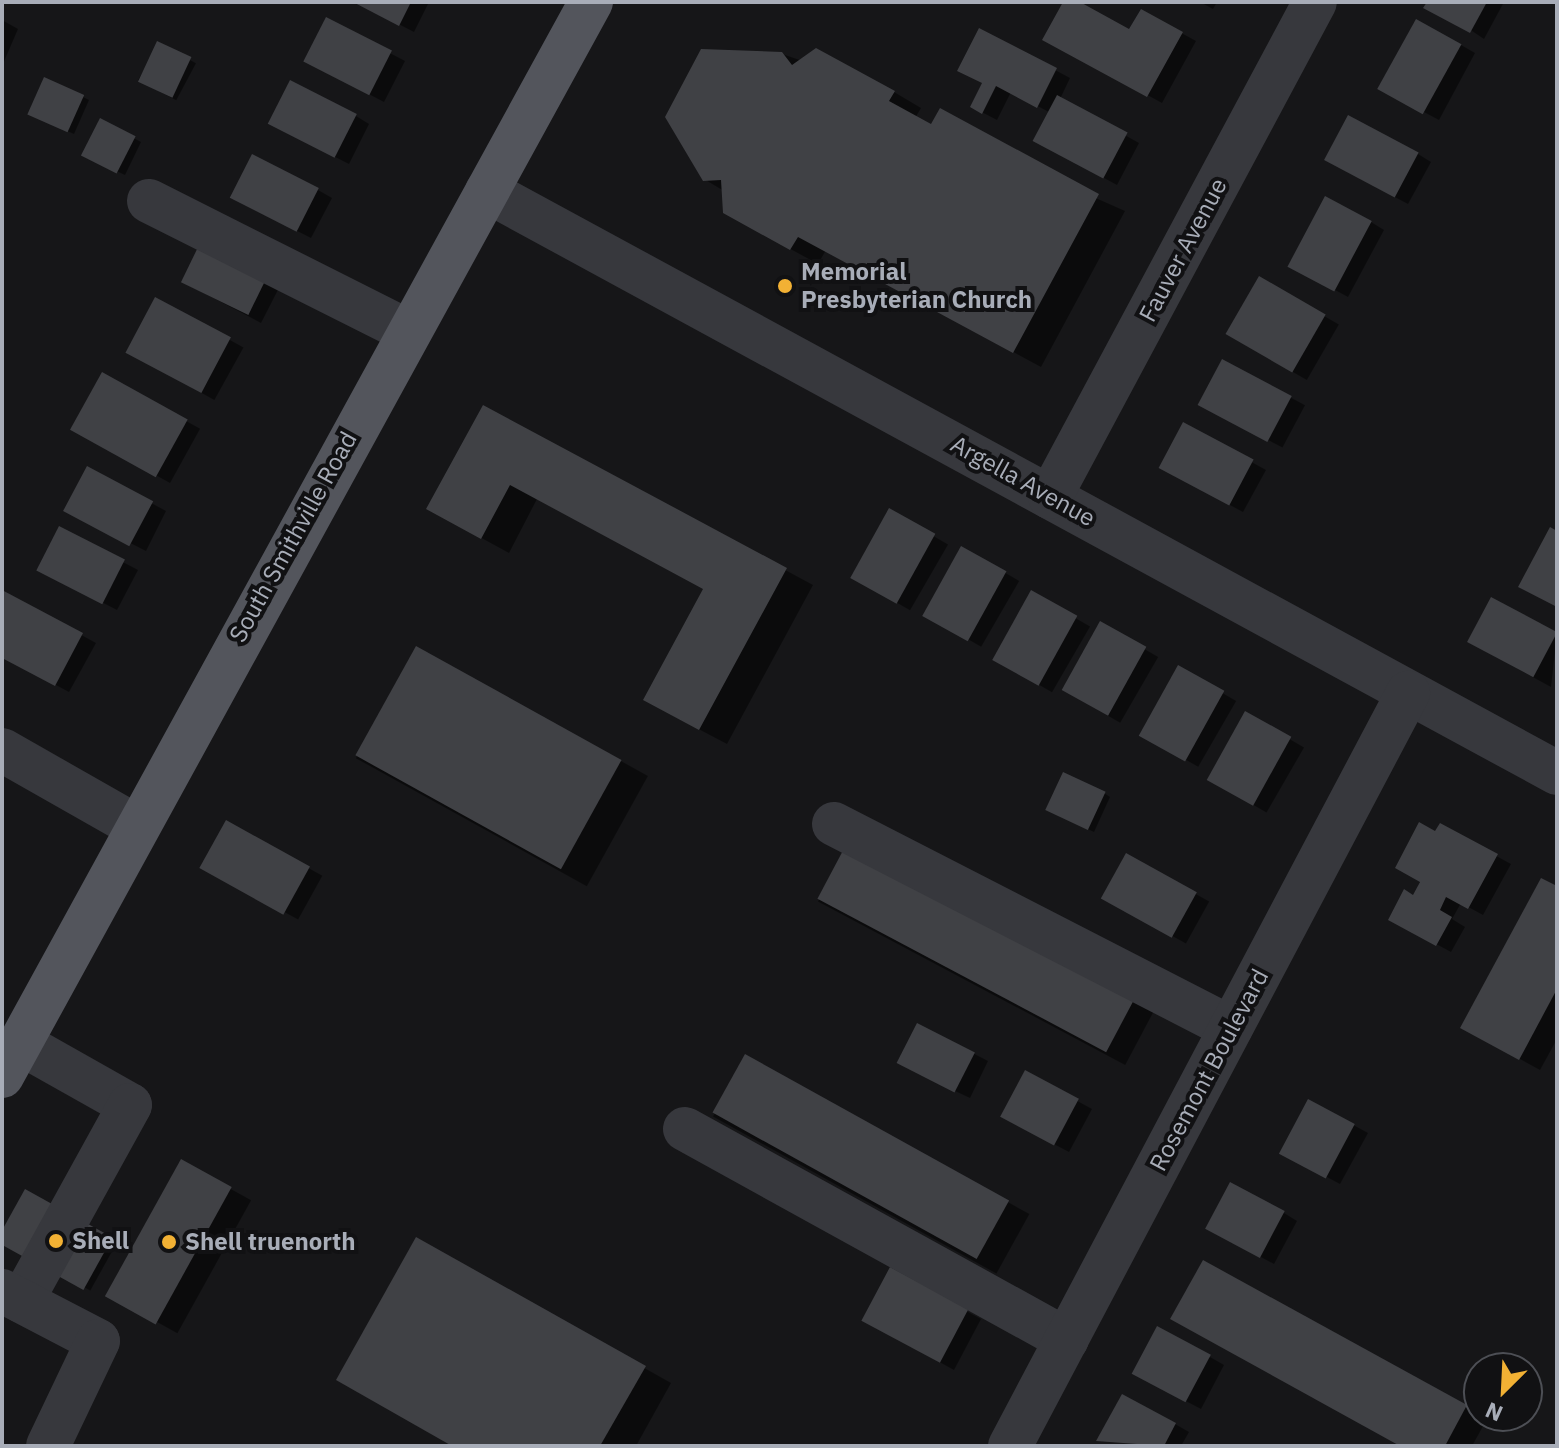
<!DOCTYPE html>
<html>
<head>
<meta charset="utf-8">
<style>
  body { margin:0 }
  #map { position:relative; width:1559px; height:1448px; overflow:hidden; background:#161618; font-family:"IBM Plex Sans",sans-serif }
  div>[style] { position:absolute }
  [style*='--x'] { left:calc(var(--x)*1px); top:calc(var(--y)*1px); width:calc(var(--w)*1px); rotate:calc(var(--a)*1deg) }
  .shadow>* { inset:0; background:#0007; transform-origin:0 0 }
  .building>* { inset:0; background:#404145; transform-origin:0 0 }
  .minor>* { height:44px; margin:-22px; padding:0 22px; transform-origin:22px; border-radius:22px; background:#37383d }
  .major>* { height:44px; margin:-22px; padding:0 22px; transform-origin:22px; border-radius:22px; background:#53555c }
  .dots>* { width:22px; height:22px; translate:-50% -50%; box-sizing:border-box; border:4px solid #111113; border-radius:50% }
  span { translate:-50% -50%; white-space:nowrap; text-align:center; line-height:1.15; -webkit-text-stroke:8px #111113; paint-order:stroke }
  .street-label { font-size:24px; color:#a8adb8 }
  .poi-label { font-size:24px; color:#a8adb8; font-weight:700 }
  .left { translate:0 -50%; text-align:left }
  .frame { position:absolute; inset:0; border:4px solid #a8adb8; pointer-events:none }
  .north { position:absolute; left:1463px; top:1352px; width:80px; height:80px; box-sizing:border-box; background:#111113; border:2px solid #4d4f55; border-radius:50%; rotate:204deg; font-size:22px; font-weight:700; line-height:32px; text-align:center; color:#a8adb8 }
  .north::after { content:''; display:block; margin:auto; width:28px; height:36px; background:#f2b134; clip-path:polygon(50% 0,100% 100%,50% 72%,0 100%) }
</style>
</head>
<body>
<div id="map">
  <div class="shadow">
    <div style="clip-path:polygon(356px 2px,429px 2px,414px 32px)"></div>
    <div style="clip-path:polygon(1065px 2px,1130px 32px,1141px 11px,1196px 41px,1162px 103px,1045px 39px)"></div>
    <div style="clip-path:polygon(1200px 2px,1217px 2px,1213px 9px)"></div>
    <div style="clip-path:polygon(1429px 2px,1504px 2px,1484px 39px)"></div>
    <div style="clip-path:polygon(2px 20px,18px 29px,2px 66px)"></div>
    <div style="clip-path:polygon(327px 20px,405px 61px,384px 102px,319px 68px)"></div>
    <div style="clip-path:polygon(980px 30px,1070px 78px,1060px 99px,1139px 143px,1117px 185px,1034px 140px,1049px 112px,1011px 92px,997px 120px,972px 107px,984px 83px)"></div>
    <div style="left:158px;top:43px;width:43px;height:42px;rotate:28deg"></div>
    <div style="clip-path:polygon(1461px 45px,1475px 53px,1439px 120px,1394px 96px)"></div>
    <div style="clip-path:polygon(782px 54px,894px 92px,921px 108px,915px 118px,1125px 211px,1041px 367px,826px 250px,818px 264px,752px 228px,724px 191px,704px 179px)"></div>
    <div style="clip-path:polygon(83px 97px,89px 100px,74px 134px,36px 117px)"></div>
    <div style="clip-path:polygon(356px 116px,369px 124px,349px 164px,284px 131px)"></div>
    <div style="clip-path:polygon(101px 121px,141px 142px,125px 175px,91px 159px)"></div>
    <div style="clip-path:polygon(1418px 154px,1431px 162px,1408px 204px,1340px 168px)"></div>
    <div style="clip-path:polygon(318px 190px,332px 198px,311px 238px,246px 205px)"></div>
    <div style="clip-path:polygon(1371px 222px,1384px 230px,1348px 297px,1304px 273px)"></div>
    <div style="left:1260px;top:279px;width:91px;height:64px;rotate:30deg"></div>
    <div style="clip-path:polygon(183px 282px,282px 282px,261px 323px)"></div>
    <div style="left:156px;top:299px;width:100px;height:60px;rotate:29deg"></div>
    <div style="left:1222px;top:361px;width:94px;height:48px;rotate:28deg"></div>
    <div style="left:103px;top:375px;width:111px;height:62px;rotate:29deg"></div>
    <div style="clip-path:polygon(483px 407px,813px 585px,727px 744px,672px 715px,705px 589px,537px 499px,509px 553px,456px 524px)"></div>
    <div style="clip-path:polygon(1184px 425px,1266px 470px,1243px 512px,1174px 475px)"></div>
    <div style="clip-path:polygon(88px 469px,166px 511px,146px 551px,81px 518px)"></div>
    <div style="left:890px;top:511px;width:67px;height:76px;rotate:30deg"></div>
    <div style="clip-path:polygon(60px 529px,138px 570px,117px 610px,53px 577px)"></div>
    <div style="left:962px;top:548px;width:66px;height:76px;rotate:30deg"></div>
    <div style="clip-path:polygon(2px 592px,96px 643px,69px 692px,2px 656px)"></div>
    <div style="left:1032px;top:593px;width:67px;height:76px;rotate:30deg"></div>
    <div style="clip-path:polygon(1492px 599px,1557px 634px,1551px 687px,1469px 642px)"></div>
    <div style="left:1101px;top:624px;width:66px;height:76px;rotate:30deg"></div>
    <div style="left:417px;top:648px;width:264px;height:126px;rotate:29deg"></div>
    <div style="left:1179px;top:668px;width:66px;height:76px;rotate:30deg"></div>
    <div style="left:1246px;top:714px;width:67px;height:75px;rotate:30deg"></div>
    <div style="clip-path:polygon(1104px 793px,1110px 797px,1094px 832px,1054px 813px)"></div>
    <div style="left:227px;top:823px;width:109px;height:50px;rotate:29deg"></div>
    <div style="clip-path:polygon(1441px 826px,1511px 864px,1483px 915px,1461px 903px,1452px 919px,1465px 927px,1451px 952px,1390px 919px,1414px 897px)"></div>
    <div style="left:848px;top:845px;width:348px;height:64px;rotate:28deg"></div>
    <div style="left:1127px;top:856px;width:94px;height:48px;rotate:29deg"></div>
    <div style="clip-path:polygon(1557px 888px,1557px 1039px,1540px 1070px,1484px 1039px)"></div>
    <div style="clip-path:polygon(918px 1025px,988px 1061px,970px 1098px,913px 1071px)"></div>
    <div style="left:746px;top:1057px;width:324px;height:68px;rotate:29deg"></div>
    <div style="clip-path:polygon(1026px 1073px,1092px 1109px,1069px 1152px,1016px 1124px)"></div>
    <div style="clip-path:polygon(1309px 1101px,1368px 1133px,1340px 1184px,1295px 1160px)"></div>
    <div style="left:182px;top:1162px;width:79px;height:152px;rotate:29deg"></div>
    <div style="left:26px;top:1192px;width:104px;height:55px;rotate:29deg"></div>
    <div style="clip-path:polygon(1284px 1213px,1297px 1221px,1274px 1264px,1222px 1236px)"></div>
    <div style="clip-path:polygon(417px 1240px,671px 1383px,636px 1446px,456px 1446px)"></div>
    <div style="clip-path:polygon(1203px 1262px,1487px 1419px,1472px 1446px,1403px 1446px)"></div>
    <div style="clip-path:polygon(890px 1270px,981px 1319px,954px 1370px,878px 1328px)"></div>
    <div style="clip-path:polygon(1210px 1357px,1224px 1365px,1201px 1409px,1148px 1381px)"></div>
    <div style="clip-path:polygon(1175px 1424px,1189px 1432px,1181px 1446px,1099px 1440px)"></div>
  </div>
  <div class="building">
    <div style="clip-path:polygon(353px 2px,411px 2px,399px 26px)"></div>
    <div style="clip-path:polygon(1063px 2px,1080px 2px,1129px 29px,1141px 9px,1183px 32px,1147px 97px,1042px 40px)"></div>
    <div style="clip-path:polygon(1427px 2px,1487px 2px,1470px 33px,1423px 8px)"></div>
    <div style="left:326px;top:17px;width:74px;height:50px;rotate:27deg"></div>
    <div style="left:1416px;top:19px;width:52px;height:80px;rotate:29deg"></div>
    <div style="clip-path:polygon(979px 28px,1057px 68px,1037px 108px,996px 86px,982px 114px,970px 107px,982px 83px,957px 71px)"></div>
    <div style="left:157px;top:41px;width:38px;height:45px;rotate:25deg"></div>
    <div style="clip-path:polygon(816px 48px,895px 91px,889px 101px,931px 124px,940px 108px,1099px 194px,1013px 353px,798px 237px,790px 250px,723px 213px,721px 180px,703px 181px,665px 117px,701px 49px,782px 52px,792px 65px)"></div>
    <div style="left:44px;top:77px;width:44px;height:41px;rotate:24deg"></div>
    <div style="left:290px;top:80px;width:75px;height:49px;rotate:27deg"></div>
    <div style="left:1057px;top:95px;width:80px;height:52px;rotate:28deg"></div>
    <div style="left:1348px;top:115px;width:80px;height:51px;rotate:28deg"></div>
    <div style="left:100px;top:118px;width:40px;height:42px;rotate:27deg"></div>
    <div style="left:252px;top:154px;width:75px;height:49px;rotate:27deg"></div>
    <div style="left:1325px;top:196px;width:53px;height:80px;rotate:28deg"></div>
    <div style="left:202px;top:239px;width:75px;height:48px;rotate:26deg"></div>
    <div style="left:1259px;top:276px;width:77px;height:67px;rotate:30deg"></div>
    <div style="left:155px;top:297px;width:86px;height:63px;rotate:28deg"></div>
    <div style="left:1222px;top:359px;width:79px;height:52px;rotate:28deg"></div>
    <div style="left:102px;top:372px;width:98px;height:66px;rotate:29deg"></div>
    <div style="clip-path:polygon(483px 405px,787px 568px,699px 730px,643px 700px,703px 589px,510px 485px,481px 539px,426px 509px)"></div>
    <div style="left:1183px;top:422px;width:80px;height:52px;rotate:28deg"></div>
    <div style="left:87px;top:466px;width:75px;height:51px;rotate:28deg"></div>
    <div style="left:889px;top:508px;width:53px;height:80px;rotate:29deg"></div>
    <div style="left:59px;top:526px;width:74px;height:50px;rotate:27deg"></div>
    <div style="clip-path:polygon(1550px 527px,1557px 531px,1557px 607px,1518px 587px)"></div>
    <div style="left:961px;top:546px;width:52px;height:80px;rotate:29deg"></div>
    <div style="clip-path:polygon(2px 590px,83px 633px,55px 686px,2px 658px)"></div>
    <div style="left:1031px;top:590px;width:53px;height:80px;rotate:29deg"></div>
    <div style="left:1491px;top:597px;width:75px;height:51px;rotate:28deg"></div>
    <div style="left:1100px;top:621px;width:53px;height:79px;rotate:29deg"></div>
    <div style="left:416px;top:646px;width:235px;height:125px;rotate:29deg"></div>
    <div style="left:1178px;top:665px;width:53px;height:81px;rotate:29deg"></div>
    <div style="left:1245px;top:711px;width:53px;height:79px;rotate:29deg"></div>
    <div style="left:1063px;top:772px;width:47px;height:42px;rotate:25deg"></div>
    <div style="left:226px;top:820px;width:96px;height:55px;rotate:29deg"></div>
    <div style="clip-path:polygon(1419px 822px,1435px 831px,1440px 823px,1498px 854px,1468px 909px,1446px 897px,1440px 910px,1452px 917px,1436px 946px,1388px 920px,1404px 889px,1413px 895px,1420px 882px,1395px 868px)"></div>
    <div style="left:847px;top:843px;width:327px;height:63px;rotate:28deg"></div>
    <div style="left:1126px;top:853px;width:81px;height:52px;rotate:29deg"></div>
    <div style="clip-path:polygon(1541px 878px,1557px 886px,1557px 989px,1519px 1060px,1460px 1028px)"></div>
    <div style="left:917px;top:1023px;width:65px;height:45px;rotate:27deg"></div>
    <div style="left:745px;top:1054px;width:302px;height:67px;rotate:29deg"></div>
    <div style="left:1025px;top:1070px;width:61px;height:53px;rotate:28deg"></div>
    <div style="left:1308px;top:1099px;width:53px;height:62px;rotate:28deg"></div>
    <div style="left:181px;top:1159px;width:58px;height:157px;rotate:29deg"></div>
    <div style="left:1230px;top:1182px;width:62px;height:53px;rotate:28deg"></div>
    <div style="left:25px;top:1189px;width:100px;height:60px;rotate:29deg"></div>
    <div style="clip-path:polygon(416px 1237px,646px 1366px,600px 1446px,452px 1446px,336px 1380px)"></div>
    <div style="clip-path:polygon(1203px 1260px,1467px 1405px,1445px 1446px,1400px 1446px,1170px 1319px)"></div>
    <div style="left:890px;top:1267px;width:89px;height:61px;rotate:28deg"></div>
    <div style="left:1157px;top:1326px;width:61px;height:54px;rotate:28deg"></div>
    <div style="clip-path:polygon(1122px 1394px,1176px 1423px,1164px 1446px,1096px 1441px)"></div>
  </div>
  <div class="minor">
    <div style="--x:487;--y:191;--w:1218;--a:28.54"></div>
    <div style="--x:149;--y:201;--w:289;--a:26.7"></div>
    <div style="--x:1050;--y:497;--w:561;--a:-61.84"></div>
    <div style="--x:2;--y:750;--w:152;--a:29.6"></div>
    <div style="--x:834;--y:824;--w:446;--a:27.2"></div>
    <div style="--x:20;--y:1043;--w:126;--a:29.4"></div>
    <div style="--x:130;--y:1105;--w:224;--a:118.9"></div>
    <div style="--x:685;--y:1129;--w:436;--a:28.9"></div>
    <div style="--x:2;--y:1291;--w:108;--a:27.5"></div>
    <div style="--x:98;--y:1341;--w:116;--a:115.5"></div>
    <div style="--x:1010;--y:1446;--w:852;--a:-62.14"></div>
  </div>
  <div class="major">
    <div style="--x:2;--y:1076;--w:1225;--a:-61.26"></div>
  </div>
  <div class="dots">
    <div style="left:785px;top:286px;background:#f2b134"></div>
    <div style="left:56px;top:1241px;background:#f2b134"></div>
    <div style="left:169px;top:1242px;background:#f2b134"></div>
  </div>
  <div class="street-label">
    <span style="left:1183px;top:250px;rotate:-62deg">Fauver Avenue</span>
    <span style="left:1023px;top:481px;rotate:29deg">Argella Avenue</span>
    <span style="left:293px;top:537px;rotate:-61deg">South Smithville Road</span>
    <span style="left:1209px;top:1070px;rotate:-62deg">Rosemont Boulevard</span>
  </div>
  <div class="poi-label">
    <span class="left" style="left:801px;top:286px">Memorial<br>Presbyterian Church</span>
    <span class="left" style="left:72px;top:1241px">Shell</span>
    <span class="left" style="left:185px;top:1242px">Shell truenorth</span>
  </div>
  <div class="frame"></div>
  <div class="north">N</div>
</div>
</body>
</html>
